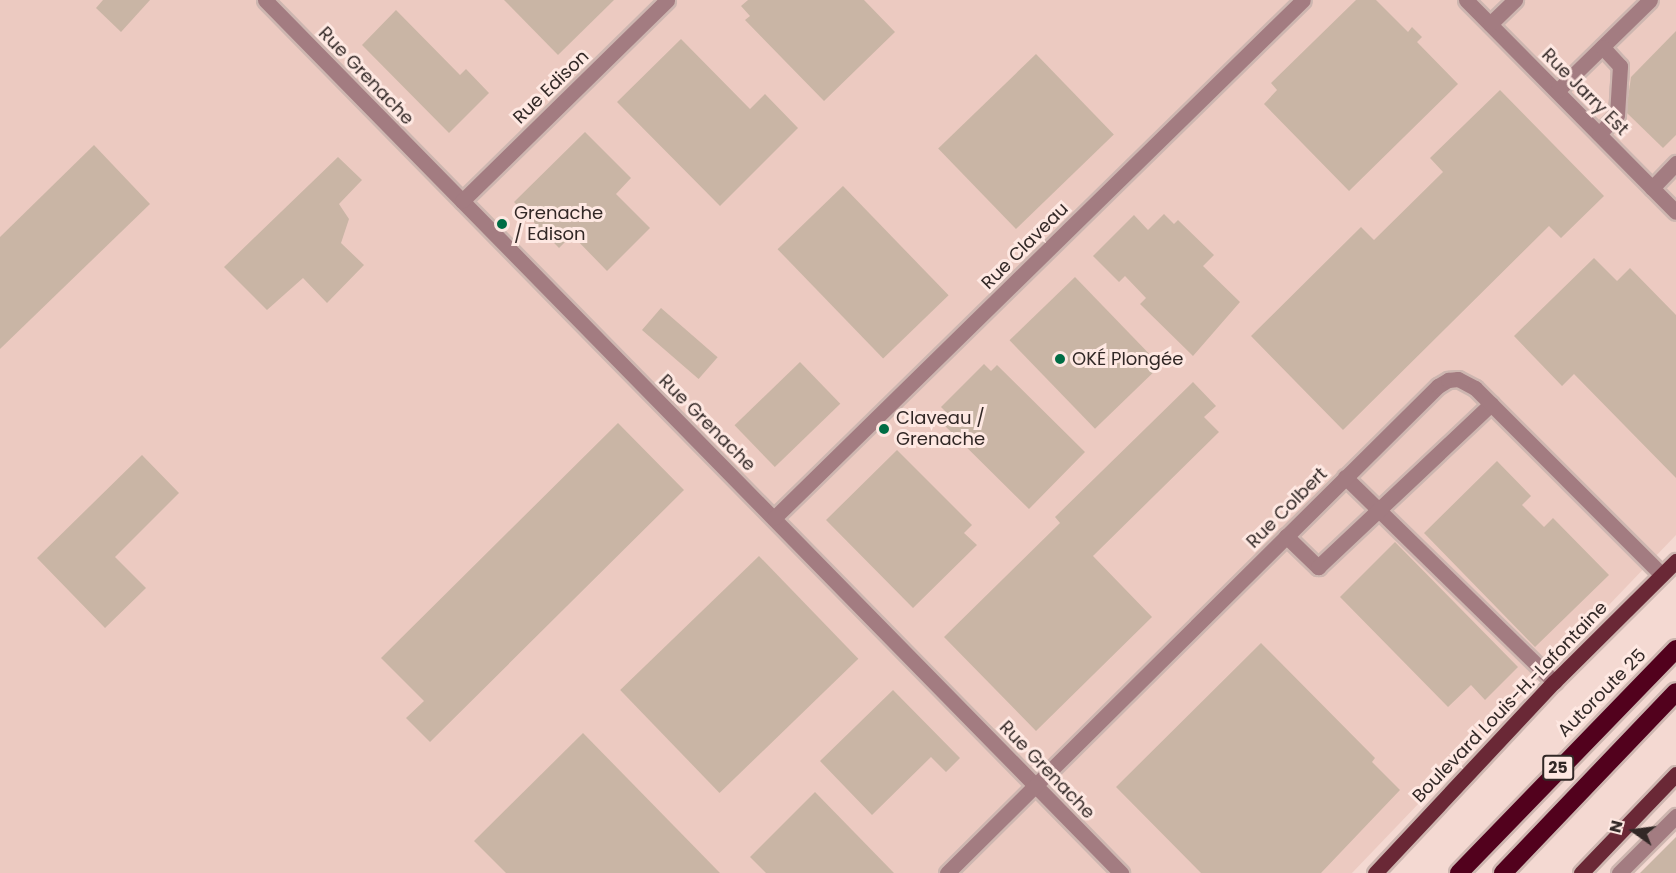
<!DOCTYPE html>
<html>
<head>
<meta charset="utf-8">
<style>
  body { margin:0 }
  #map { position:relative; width:1676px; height:873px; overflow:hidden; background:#f4d9d2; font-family:Poppins,sans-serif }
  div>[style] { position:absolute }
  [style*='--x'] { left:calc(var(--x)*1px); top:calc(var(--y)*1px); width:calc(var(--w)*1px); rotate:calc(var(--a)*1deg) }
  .built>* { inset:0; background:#eccac1 }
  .building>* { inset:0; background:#c9b5a5; transform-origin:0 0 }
  .roads { filter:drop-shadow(2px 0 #cdb6b0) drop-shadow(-2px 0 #cdb6b0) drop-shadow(0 2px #cdb6b0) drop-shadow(0 -2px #cdb6b0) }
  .minor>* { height:15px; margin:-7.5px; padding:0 7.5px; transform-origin:7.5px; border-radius:7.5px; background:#a37c81 }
  .major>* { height:15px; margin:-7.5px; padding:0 7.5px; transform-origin:7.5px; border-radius:7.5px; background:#6a2836 }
  .highway>* { height:18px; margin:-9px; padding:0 9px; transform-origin:9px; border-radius:9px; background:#52011d }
  .dots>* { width:16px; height:16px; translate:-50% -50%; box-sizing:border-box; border:3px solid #fee8e2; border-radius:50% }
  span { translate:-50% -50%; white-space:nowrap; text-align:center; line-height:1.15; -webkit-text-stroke:6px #fee8e2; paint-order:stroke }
  .shield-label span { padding:2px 4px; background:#fee8e2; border:2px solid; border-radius:4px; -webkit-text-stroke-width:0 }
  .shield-label { font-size:16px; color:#322826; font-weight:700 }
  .street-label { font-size:18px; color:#322826 }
  .poi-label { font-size:18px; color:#322826 }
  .left { translate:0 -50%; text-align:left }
  .north { position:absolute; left:1604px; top:801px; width:60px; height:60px; -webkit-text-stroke:4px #fee8e2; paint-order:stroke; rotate:284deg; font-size:16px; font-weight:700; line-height:24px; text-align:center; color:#322826 }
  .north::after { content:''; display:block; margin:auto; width:21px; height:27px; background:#322826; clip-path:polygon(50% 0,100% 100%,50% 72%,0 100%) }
</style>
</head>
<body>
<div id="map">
  <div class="built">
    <div style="clip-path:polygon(0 0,1676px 0,1676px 535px,1352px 873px,0 873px)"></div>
  </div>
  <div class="building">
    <div style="clip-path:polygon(103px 0,150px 0,121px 32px,96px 8px)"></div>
    <div style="clip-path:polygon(504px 0,614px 0,558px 55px)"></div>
    <div style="clip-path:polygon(748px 0,864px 0,895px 32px,824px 101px,745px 20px,750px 16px,741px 6px)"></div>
    <div style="clip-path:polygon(1356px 0,1376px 0,1408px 32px,1412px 27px,1422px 37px,1417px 42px,1458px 84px,1349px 191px,1264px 104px,1277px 90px,1271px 83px)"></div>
    <div style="clip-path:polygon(396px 10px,460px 75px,466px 69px,489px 93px,449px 133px,362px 45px)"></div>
    <div style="clip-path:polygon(1676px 31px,1676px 135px,1663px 148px,1627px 113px,1628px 98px,1631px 77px)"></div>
    <div style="clip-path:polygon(681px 39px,750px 109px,765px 94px,798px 128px,720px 206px,617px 102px)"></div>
    <div style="left:1036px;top:54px;width:112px;height:136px;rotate:46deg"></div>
    <div style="clip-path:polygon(1500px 90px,1604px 196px,1561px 238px,1549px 226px,1343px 430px,1251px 336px,1361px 227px,1374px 240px,1443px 172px,1430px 158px)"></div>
    <div style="clip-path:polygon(585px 132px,631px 178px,616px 194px,650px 228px,607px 271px,572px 235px,559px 248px,514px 202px)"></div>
    <div style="clip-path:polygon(94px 145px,150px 204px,0 349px,0 237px)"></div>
    <div style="clip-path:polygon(338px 157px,362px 180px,339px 204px,349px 219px,341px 243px,364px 265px,327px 303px,303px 278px,267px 310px,224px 267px)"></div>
    <div style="left:843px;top:186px;width:152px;height:91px;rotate:46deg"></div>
    <div style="clip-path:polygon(1164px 214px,1174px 224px,1178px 220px,1214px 255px,1203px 266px,1240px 302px,1193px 356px,1140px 304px,1146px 298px,1125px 276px,1119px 282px,1093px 256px,1134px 215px,1148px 230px)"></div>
    <div style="clip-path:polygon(1594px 258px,1617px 281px,1630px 268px,1676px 315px,1676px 478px,1574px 374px,1562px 386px,1514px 336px)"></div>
    <div style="left:1075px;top:277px;width:123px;height:91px;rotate:46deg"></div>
    <div style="left:661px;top:308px;width:75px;height:29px;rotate:41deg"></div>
    <div style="left:800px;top:362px;width:58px;height:91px;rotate:46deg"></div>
    <div style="clip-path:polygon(984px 364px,991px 371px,997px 365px,1085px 452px,1029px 509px,941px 422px,949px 415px,941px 407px)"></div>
    <div style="clip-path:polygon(1193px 382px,1216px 406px,1204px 417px,1219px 432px,1093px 556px,1152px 617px,1036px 731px,944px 637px,1060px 523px,1055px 517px)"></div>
    <div style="clip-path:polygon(618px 423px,684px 490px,430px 742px,406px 718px,424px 701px,381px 658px)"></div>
    <div style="clip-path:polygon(897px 450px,972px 525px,964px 533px,977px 545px,913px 608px,826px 520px)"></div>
    <div style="clip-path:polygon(142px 455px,179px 493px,115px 557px,146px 588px,105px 628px,37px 558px)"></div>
    <div style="clip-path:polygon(1497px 461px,1531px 496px,1522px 505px,1544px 527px,1553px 518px,1609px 575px,1535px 647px,1424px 533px)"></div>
    <div style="clip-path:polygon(1395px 542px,1518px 667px,1485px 700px,1471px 685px,1448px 707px,1340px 597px)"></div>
    <div style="left:759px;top:556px;width:143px;height:193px;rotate:46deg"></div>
    <div style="clip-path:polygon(1261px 643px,1375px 758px,1372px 762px,1400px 790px,1321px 873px,1201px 873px,1116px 787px)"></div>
    <div style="clip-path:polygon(893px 690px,960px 758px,946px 772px,931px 757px,872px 815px,820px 761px)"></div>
    <div style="clip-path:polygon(583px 733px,720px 873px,506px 873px,474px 841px)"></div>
    <div style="clip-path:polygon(815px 792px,894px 873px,766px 873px,750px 857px)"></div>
    <div style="clip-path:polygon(1676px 837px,1676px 873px,1640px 873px)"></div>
  </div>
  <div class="roads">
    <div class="minor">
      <div style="--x:265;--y:0;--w:1223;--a:45.56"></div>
      <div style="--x:1466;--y:0;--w:298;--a:45.3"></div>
      <div style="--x:1490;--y:24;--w:35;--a:-44"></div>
      <div style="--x:1557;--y:91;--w:130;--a:-44.4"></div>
      <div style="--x:1599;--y:134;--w:26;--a:-47"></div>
      <div style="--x:1617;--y:115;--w:49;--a:-86.5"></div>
      <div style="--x:1620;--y:66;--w:26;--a:-133"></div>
      <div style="--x:1652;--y:188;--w:35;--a:-46"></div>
      <div style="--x:462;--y:201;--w:287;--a:-44.4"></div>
      <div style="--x:1345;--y:477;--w:293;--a:44.4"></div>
      <div style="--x:774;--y:518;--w:740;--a:-44.4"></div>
      <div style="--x:1286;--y:536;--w:45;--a:44.1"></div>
      <div style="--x:1318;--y:567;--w:238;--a:-43.3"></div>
      <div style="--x:947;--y:873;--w:692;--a:-44.77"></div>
      <div style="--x:1438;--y:386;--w:12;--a:-31"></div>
      <div style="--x:1448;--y:380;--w:10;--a:-6"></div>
      <div style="--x:1458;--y:379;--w:19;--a:28"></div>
      <div style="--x:1475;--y:388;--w:264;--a:45"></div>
      <div style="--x:1619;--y:873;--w:81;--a:-45"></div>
    </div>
    <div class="major">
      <div style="--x:1375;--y:873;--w:262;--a:-46.9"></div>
      <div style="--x:1554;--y:682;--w:172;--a:-44.8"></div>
      <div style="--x:1581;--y:873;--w:137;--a:-46.2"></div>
    </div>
    <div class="highway">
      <div style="--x:1459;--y:873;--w:312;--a:-45.9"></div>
      <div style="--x:1503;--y:873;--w:250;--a:-46.3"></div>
    </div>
  </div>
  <div class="dots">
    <div style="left:502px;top:224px;background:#006d45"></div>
    <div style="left:1060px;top:359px;background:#006d45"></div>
    <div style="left:884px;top:429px;background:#006d45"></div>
  </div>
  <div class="shield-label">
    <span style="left:1558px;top:768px">25</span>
  </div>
  <div class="street-label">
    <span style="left:366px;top:76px;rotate:46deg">Rue Grenache</span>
    <span style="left:551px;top:87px;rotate:-44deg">Rue Edison</span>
    <span style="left:1585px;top:92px;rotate:45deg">Rue Jarry Est</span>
    <span style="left:1025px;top:246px;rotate:-45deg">Rue Claveau</span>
    <span style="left:707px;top:423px;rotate:45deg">Rue Grenache</span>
    <span style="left:1287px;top:508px;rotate:-45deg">Rue Colbert</span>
    <span style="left:1602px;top:693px;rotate:-45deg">Autoroute 25</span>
    <span style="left:1510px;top:702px;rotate:-46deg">Boulevard Louis-H.-Lafontaine</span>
    <span style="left:1047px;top:770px;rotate:46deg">Rue Grenache</span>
  </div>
  <div class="poi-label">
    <span class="left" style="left:514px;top:224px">Grenache<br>/ Edison</span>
    <span class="left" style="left:1072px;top:359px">OKÉ Plongée</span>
    <span class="left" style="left:896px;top:429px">Claveau /<br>Grenache</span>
  </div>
  <div class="north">N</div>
</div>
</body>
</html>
